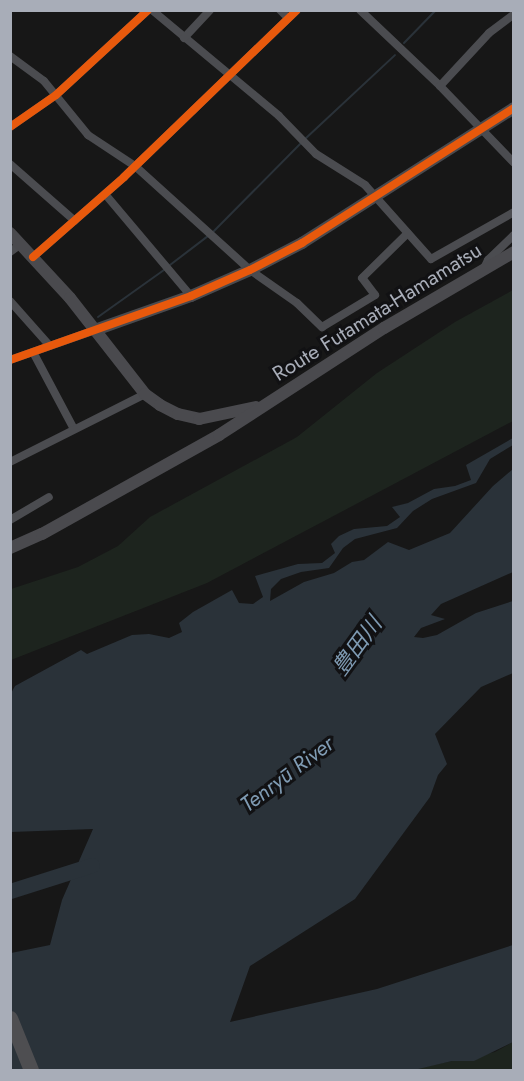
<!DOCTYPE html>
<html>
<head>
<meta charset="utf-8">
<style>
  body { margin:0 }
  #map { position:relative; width:524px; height:1081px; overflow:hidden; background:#171717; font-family:Jost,"Noto Sans JP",sans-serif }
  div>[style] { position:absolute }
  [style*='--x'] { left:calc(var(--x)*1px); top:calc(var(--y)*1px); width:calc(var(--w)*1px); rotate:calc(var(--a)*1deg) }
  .green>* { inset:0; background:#1d241e }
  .water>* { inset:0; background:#2a3239 }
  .stream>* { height:2px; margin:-1px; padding:0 1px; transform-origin:1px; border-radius:1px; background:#2a3239 }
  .river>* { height:15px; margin:-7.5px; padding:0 7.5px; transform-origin:7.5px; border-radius:7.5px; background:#2a3239 }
  .street>* { height:8px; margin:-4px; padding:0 4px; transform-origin:4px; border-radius:4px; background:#4b4c50 }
  .secondary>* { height:12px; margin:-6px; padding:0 6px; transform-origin:6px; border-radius:6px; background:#4a4a4e }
  .highway>* { height:15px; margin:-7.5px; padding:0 7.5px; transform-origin:7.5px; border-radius:7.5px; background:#4e4e51 }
  .cycleway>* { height:8px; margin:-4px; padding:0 4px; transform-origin:4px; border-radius:4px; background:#e8590c }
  span { translate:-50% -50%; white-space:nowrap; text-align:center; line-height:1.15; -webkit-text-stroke:6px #111113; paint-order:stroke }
  .street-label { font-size:21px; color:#a8adb8 }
  .water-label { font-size:22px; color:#7f9bb3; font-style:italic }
  .frame { position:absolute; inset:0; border:12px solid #a8adb8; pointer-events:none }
</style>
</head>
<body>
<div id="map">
  <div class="green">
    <div style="clip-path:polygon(513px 290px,513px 421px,207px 583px,11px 660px,11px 589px,78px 567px,118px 546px,150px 517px,297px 437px,377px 373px,455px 322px)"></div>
    <div style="clip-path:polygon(513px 1042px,513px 1070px,409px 1070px,495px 1052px)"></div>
  </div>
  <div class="water">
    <div style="clip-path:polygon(513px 438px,513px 445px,490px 459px,476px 483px,432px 499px,413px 511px,397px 528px,355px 539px,343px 548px,329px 568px,301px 572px,281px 579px,271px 589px,270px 601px,304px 582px,334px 573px,352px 562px,364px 560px,388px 542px,409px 550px,450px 533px,493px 486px,513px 469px,513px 572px,441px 604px,431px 615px,445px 619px,421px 628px,414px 637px,423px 638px,437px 635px,476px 613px,513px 601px,513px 673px,481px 687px,435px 734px,447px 764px,438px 775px,430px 797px,355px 899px,250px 966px,230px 1022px,377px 989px,513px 945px,513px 1042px,474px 1061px,452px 1061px,414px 1070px,11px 1070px,11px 953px,50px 945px,62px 900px,93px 829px,11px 832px,10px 695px,15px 686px,81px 650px,87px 654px,132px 635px,149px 634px,169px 638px,182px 632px,179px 623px,193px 612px,232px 590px,239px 603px,253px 604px,263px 597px,255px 576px,298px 564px,322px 563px,335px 553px,331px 544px,339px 536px,354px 529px,387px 526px,400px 517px,392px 507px,408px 503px,434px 489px,455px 486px,471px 480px,466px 465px)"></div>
  </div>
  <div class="stream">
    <div style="--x:404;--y:43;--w:46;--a:-45.9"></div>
    <div style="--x:305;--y:139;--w:123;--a:-43"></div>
    <div style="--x:212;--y:233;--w:127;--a:-45.3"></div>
    <div style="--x:170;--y:265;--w:48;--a:-37.3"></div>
    <div style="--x:98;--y:317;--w:81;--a:-35.5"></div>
  </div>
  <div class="river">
    <div style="--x:10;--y:891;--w:86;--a:-17.6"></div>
  </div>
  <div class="street">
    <div style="--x:152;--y:10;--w:165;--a:39.8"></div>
    <div style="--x:279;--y:116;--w:53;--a:45.8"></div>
    <div style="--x:316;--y:154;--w:58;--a:32.3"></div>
    <div style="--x:365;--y:185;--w:99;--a:48.3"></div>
    <div style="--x:431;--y:259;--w:95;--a:-29.5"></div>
    <div style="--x:280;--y:10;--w:11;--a:45"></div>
    <div style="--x:360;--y:10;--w:110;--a:43.5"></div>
    <div style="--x:440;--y:86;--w:107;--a:46.1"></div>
    <div style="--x:184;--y:38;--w:38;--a:-47"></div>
    <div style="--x:10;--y:56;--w:42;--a:36.3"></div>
    <div style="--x:44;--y:81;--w:70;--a:50.8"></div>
    <div style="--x:88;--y:135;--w:56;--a:33.4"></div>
    <div style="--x:135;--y:166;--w:155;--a:42.1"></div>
    <div style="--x:250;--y:270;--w:57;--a:35.1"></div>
    <div style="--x:297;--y:303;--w:35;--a:44"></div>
    <div style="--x:322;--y:327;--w:62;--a:-31.1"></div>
    <div style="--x:375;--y:295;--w:21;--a:-127"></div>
    <div style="--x:362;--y:278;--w:64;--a:-44.4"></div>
    <div style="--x:440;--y:86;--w:72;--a:-47.2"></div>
    <div style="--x:489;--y:33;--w:31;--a:-37"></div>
    <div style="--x:10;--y:127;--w:56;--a:-34.8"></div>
    <div style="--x:56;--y:95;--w:125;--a:-42.7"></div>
    <div style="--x:10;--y:164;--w:86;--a:41.2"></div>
    <div style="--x:105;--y:194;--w:133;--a:49.9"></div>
    <div style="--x:10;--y:252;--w:14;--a:-36"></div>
    <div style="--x:33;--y:257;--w:121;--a:-41.3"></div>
    <div style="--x:124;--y:177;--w:240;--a:-44"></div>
    <div style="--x:484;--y:268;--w:9;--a:-63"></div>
    <div style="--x:488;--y:260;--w:36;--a:-44"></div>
    <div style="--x:10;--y:301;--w:60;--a:48.4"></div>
    <div style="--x:33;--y:352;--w:87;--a:62"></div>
    <div style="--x:10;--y:360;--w:90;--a:-19.4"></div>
    <div style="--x:10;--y:462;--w:151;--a:-26.7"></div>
    <div style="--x:10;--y:520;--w:45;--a:-30.5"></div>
  </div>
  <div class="secondary">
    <div style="--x:10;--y:233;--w:88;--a:47.3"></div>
    <div style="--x:70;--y:298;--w:122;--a:52"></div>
    <div style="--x:145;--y:394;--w:19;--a:36"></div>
    <div style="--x:160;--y:405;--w:20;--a:27"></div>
    <div style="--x:178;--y:414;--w:22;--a:13"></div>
    <div style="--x:199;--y:419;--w:58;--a:-11.9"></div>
    <div style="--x:95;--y:330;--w:102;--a:-19.5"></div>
    <div style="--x:191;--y:296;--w:64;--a:-23.8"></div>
    <div style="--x:250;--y:270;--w:59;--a:-27.4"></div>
    <div style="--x:302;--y:243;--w:251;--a:-32.5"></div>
    <div style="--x:10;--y:548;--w:35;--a:-24"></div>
    <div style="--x:42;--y:534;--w:203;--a:-29.2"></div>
    <div style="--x:219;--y:435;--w:197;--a:-33"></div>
    <div style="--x:384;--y:328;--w:151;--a:-30.3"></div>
  </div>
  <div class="highway">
    <div style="--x:10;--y:1018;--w:56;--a:68"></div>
  </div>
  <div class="cycleway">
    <div style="--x:10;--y:127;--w:56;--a:-34.8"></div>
    <div style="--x:56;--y:95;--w:125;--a:-42.7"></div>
    <div style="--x:33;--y:257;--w:121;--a:-41.3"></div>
    <div style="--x:124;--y:177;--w:240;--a:-44"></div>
    <div style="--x:10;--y:360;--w:192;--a:-19.5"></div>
    <div style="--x:191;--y:296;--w:64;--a:-23.8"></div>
    <div style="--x:250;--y:270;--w:59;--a:-27.4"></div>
    <div style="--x:302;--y:243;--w:251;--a:-32.5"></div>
  </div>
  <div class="street-label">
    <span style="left:377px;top:312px;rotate:-32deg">Route Futamata-Hamamatsu</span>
  </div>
  <div class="water-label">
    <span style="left:357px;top:646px;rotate:-54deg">豊田川</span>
    <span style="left:287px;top:774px;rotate:-37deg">Tenryū River</span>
  </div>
  <div class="frame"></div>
</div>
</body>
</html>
